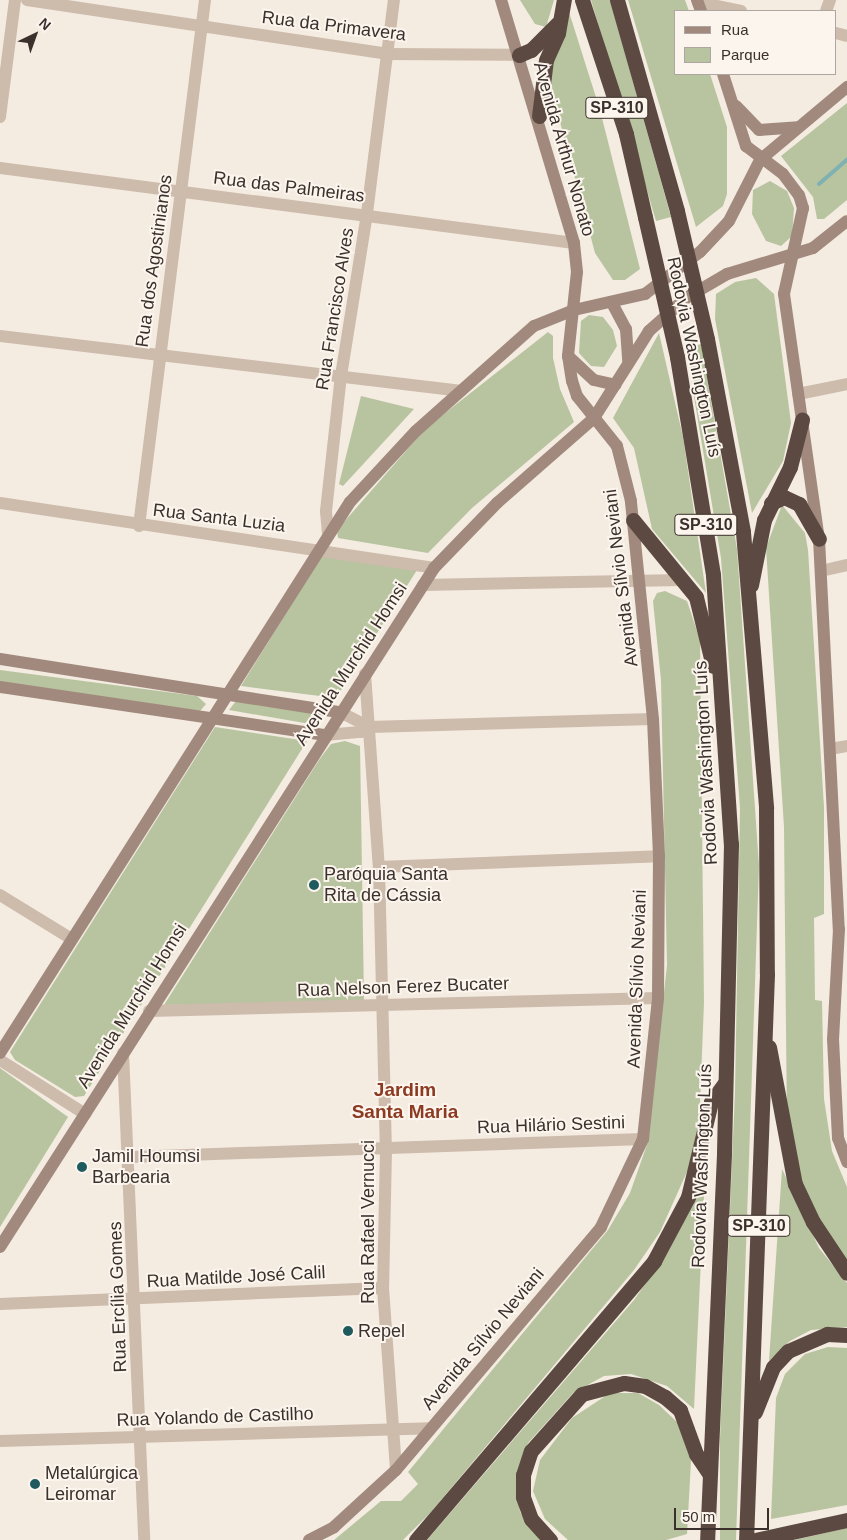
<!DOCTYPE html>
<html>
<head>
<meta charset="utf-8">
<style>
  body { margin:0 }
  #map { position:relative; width:847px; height:1540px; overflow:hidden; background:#f4ebe1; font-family:Helvetica,sans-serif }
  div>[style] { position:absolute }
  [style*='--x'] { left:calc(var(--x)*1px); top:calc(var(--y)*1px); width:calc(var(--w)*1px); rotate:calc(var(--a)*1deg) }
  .green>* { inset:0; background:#b8c4a0 }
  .stream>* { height:4px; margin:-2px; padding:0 2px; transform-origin:2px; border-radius:2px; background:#7fb0b2 }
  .street>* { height:12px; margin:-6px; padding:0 6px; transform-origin:6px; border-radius:6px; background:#cdbbac }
  .secondary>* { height:12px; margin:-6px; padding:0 6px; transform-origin:6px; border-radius:6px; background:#a18a7d }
  .highway>* { height:15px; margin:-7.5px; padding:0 7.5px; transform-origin:7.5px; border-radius:7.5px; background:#5c4a42 }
  .highway-bridge>* { height:15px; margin:-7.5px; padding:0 7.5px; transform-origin:7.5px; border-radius:7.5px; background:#5c4a42 }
  .dots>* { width:14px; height:14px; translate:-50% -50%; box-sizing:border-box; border:2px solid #fbf5ee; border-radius:50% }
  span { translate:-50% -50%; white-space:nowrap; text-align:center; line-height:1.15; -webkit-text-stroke:4px #fbf5ee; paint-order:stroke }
  .shield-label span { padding:1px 4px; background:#fbf5ee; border:1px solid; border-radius:4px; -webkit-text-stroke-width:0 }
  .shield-label { font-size:16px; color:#3b302b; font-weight:700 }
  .street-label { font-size:18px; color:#3b302b }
  .poi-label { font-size:18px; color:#3b302b }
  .left { translate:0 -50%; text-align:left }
  .neighbourhood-label { font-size:19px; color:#8c3b22; font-weight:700 }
  .legend { position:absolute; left:674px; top:10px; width:162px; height:65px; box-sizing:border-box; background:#fbf5ee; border:1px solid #aea6a0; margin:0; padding:6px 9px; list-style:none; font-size:15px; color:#3b302b }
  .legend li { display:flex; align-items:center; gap:10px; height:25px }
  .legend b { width:25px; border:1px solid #aea6a0 }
  .north { position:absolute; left:10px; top:10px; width:50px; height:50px; -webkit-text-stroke:4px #fbf5ee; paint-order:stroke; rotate:42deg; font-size:14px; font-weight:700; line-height:20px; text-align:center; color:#3b302b }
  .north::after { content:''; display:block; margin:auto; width:18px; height:22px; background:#3b302b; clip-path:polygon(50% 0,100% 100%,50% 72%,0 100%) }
  .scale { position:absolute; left:674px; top:1508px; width:95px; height:22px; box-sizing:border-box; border:2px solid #3b302b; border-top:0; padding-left:6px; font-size:15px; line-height:18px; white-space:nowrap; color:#3b302b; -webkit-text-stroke:4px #fbf5ee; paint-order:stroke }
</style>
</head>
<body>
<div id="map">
  <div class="green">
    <div style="clip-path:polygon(520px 0,554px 0,546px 27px,535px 24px)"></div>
    <div style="clip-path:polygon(591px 0,610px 0,671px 217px,656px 221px)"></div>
    <div style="clip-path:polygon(628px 0,685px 0,689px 11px,676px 11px,676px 74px,710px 74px,727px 127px,727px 194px,723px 206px,696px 227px)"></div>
    <div style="clip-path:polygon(569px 12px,600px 110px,640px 269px,625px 280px,613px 280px,595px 253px,551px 88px,549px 72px)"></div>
    <div style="clip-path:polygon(847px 103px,847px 200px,824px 219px,817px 219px,813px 197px,781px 156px)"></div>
    <div style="clip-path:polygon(770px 181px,787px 191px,794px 208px,792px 236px,781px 246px,766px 241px,752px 214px,753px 190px)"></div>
    <div style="clip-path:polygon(756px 278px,774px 294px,791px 423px,783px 461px,752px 513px,715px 319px,716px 294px,735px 282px)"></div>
    <div style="clip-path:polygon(589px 315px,603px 317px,613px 330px,617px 346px,604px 367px,591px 366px,579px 353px,581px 321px)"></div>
    <div style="clip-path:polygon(548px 332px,553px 336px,553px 358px,560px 389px,574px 422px,472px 508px,428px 553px,338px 538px,337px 530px,426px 428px)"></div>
    <div style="clip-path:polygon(659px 333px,683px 437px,706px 593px,652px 529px,634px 448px,613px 418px)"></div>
    <div style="clip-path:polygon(701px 344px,737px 549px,759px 866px,736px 1540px,720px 1540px,720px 1439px,735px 1092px,740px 808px,721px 558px,686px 349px)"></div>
    <div style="clip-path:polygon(361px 396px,414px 409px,343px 486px,339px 484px)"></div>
    <div style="clip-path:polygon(782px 505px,805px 533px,808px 550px,824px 807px,824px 914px,814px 918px,815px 1000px,822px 1001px,824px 1099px,832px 1151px,847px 1187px,847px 1268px,801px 1185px,787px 1128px,784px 827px,766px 548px)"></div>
    <div style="clip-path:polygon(323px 554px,417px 570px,336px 698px,241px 686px)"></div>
    <div style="clip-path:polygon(665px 591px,687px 601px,700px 640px,704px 1002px,699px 1130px,690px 1165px,660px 1232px,634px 1270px,430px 1513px,403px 1540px,334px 1540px,381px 1501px,401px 1501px,418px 1484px,408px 1472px,608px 1230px,630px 1193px,648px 1142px,667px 965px,661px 680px,653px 601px,657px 593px)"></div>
    <div style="clip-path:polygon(0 670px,197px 696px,206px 704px,200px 711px,0 682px)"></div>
    <div style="clip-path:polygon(236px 701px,318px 713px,322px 717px,316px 725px,229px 710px)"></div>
    <div style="clip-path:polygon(215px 727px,307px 741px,84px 1096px,75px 1097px,15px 1060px,10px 1052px)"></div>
    <div style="clip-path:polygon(345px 741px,360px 746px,364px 1002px,164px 1005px,319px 760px,331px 744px)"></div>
    <div style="clip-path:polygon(0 1068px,68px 1117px,0 1227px)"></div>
    <div style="clip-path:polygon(782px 1169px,819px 1248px,847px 1283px,847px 1327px,811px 1330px,790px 1341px,769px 1361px)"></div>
    <div style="clip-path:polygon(705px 1174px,694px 1409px,667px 1386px,631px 1374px,604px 1376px,573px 1393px,528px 1443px,517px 1479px,520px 1512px,540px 1540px,427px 1540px,634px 1300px,668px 1252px)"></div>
    <div style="clip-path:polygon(828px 1347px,847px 1348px,847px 1505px,771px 1519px,776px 1398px,785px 1374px,805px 1354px)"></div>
    <div style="clip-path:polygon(610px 1393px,638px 1393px,659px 1405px,678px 1423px,691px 1461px,687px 1534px,666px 1540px,568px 1540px,545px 1519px,533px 1491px,540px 1460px,572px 1418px)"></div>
    <div style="clip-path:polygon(847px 1528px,847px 1540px,794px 1540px,821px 1534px)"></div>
  </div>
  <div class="stream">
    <div style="--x:819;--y:184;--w:37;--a:-41"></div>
  </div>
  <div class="street">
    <div style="--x:27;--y:0;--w:364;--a:8.5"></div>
    <div style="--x:387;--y:54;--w:132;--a:0.4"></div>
    <div style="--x:698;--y:2;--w:44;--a:11.8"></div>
    <div style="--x:826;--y:11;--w:12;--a:-70"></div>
    <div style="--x:836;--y:33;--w:11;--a:15"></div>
    <div style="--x:0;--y:117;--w:118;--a:-82.7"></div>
    <div style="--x:0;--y:168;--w:579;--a:7.44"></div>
    <div style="--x:0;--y:336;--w:463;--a:6.8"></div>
    <div style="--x:798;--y:394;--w:50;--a:-11.5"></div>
    <div style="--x:0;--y:503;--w:439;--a:8.5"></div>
    <div style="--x:139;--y:526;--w:530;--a:-82.85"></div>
    <div style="--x:328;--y:534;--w:23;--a:-95"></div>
    <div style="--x:326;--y:511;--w:136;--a:-83.7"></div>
    <div style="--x:341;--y:376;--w:165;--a:-80.9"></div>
    <div style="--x:367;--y:213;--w:215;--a:-82.8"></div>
    <div style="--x:821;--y:571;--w:27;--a:-13"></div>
    <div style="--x:423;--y:585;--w:259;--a:-1.1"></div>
    <div style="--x:365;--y:674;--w:194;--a:85.9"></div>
    <div style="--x:379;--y:867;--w:282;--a:88.6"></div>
    <div style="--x:386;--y:1149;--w:139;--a:91.2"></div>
    <div style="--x:383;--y:1288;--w:182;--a:85.9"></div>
    <div style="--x:340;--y:712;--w:33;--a:27"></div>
    <div style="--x:369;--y:727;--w:284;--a:-1.6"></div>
    <div style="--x:325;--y:735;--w:36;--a:-5"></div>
    <div style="--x:361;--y:732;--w:9;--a:-32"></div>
    <div style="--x:830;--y:749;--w:17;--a:-10"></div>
    <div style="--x:379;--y:867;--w:280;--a:-2.2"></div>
    <div style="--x:0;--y:895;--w:82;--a:31.6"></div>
    <div style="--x:149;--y:1011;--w:509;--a:-1.46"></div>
    <div style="--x:123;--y:1053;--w:487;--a:87.5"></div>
    <div style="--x:0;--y:1060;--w:101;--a:32.4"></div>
    <div style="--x:131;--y:1157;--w:512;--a:-2.01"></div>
    <div style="--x:0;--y:1304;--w:383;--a:-2.4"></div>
    <div style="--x:0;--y:1441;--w:431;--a:-1.7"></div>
  </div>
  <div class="secondary">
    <div style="--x:697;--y:0;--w:12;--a:70"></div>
    <div style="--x:723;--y:74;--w:76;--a:72.3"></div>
    <div style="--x:746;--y:146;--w:46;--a:37.1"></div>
    <div style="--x:783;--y:174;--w:26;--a:53"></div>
    <div style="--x:799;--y:195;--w:14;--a:73"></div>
    <div style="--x:803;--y:208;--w:88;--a:102.5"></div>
    <div style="--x:784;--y:294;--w:247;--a:81.9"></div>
    <div style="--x:819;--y:539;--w:391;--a:87.1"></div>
    <div style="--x:839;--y:929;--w:110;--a:93.1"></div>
    <div style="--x:833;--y:1039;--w:99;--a:87.1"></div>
    <div style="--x:838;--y:1138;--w:26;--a:69"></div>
    <div style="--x:736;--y:106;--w:33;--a:46"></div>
    <div style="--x:759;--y:130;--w:39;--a:-4"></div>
    <div style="--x:612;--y:303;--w:30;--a:62"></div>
    <div style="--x:626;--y:329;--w:32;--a:86"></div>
    <div style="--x:568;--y:356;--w:35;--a:43"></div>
    <div style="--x:594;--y:380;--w:22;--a:13"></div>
    <div style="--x:0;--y:659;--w:344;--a:8.9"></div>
    <div style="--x:0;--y:687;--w:329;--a:8.4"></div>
    <div style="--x:0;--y:1053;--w:653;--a:-57.58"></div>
    <div style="--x:350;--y:502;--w:97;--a:-47.1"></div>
    <div style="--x:416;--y:431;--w:158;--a:-41.7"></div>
    <div style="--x:534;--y:326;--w:43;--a:-21.8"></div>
    <div style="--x:574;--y:310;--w:73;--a:-12.7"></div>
    <div style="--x:645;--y:294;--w:69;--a:-37.4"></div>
    <div style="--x:700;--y:252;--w:42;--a:-46.9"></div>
    <div style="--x:729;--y:221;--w:68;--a:-63.1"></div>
    <div style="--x:760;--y:160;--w:114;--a:-40"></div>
    <div style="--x:0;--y:1247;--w:806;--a:-57.41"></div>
    <div style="--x:434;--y:568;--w:91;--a:-45.9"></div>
    <div style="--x:497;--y:503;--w:129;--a:-41.2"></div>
    <div style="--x:594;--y:418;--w:103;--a:-57.7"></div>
    <div style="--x:649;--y:331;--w:50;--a:-41.7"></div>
    <div style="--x:686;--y:298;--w:48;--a:-30.3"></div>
    <div style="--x:727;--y:274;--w:90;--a:-16.8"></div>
    <div style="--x:813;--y:248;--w:43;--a:-38.5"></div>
    <div style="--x:309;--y:1540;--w:28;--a:-27"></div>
    <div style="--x:334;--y:1527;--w:84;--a:-42.6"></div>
    <div style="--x:396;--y:1470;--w:318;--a:-49.8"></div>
    <div style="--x:601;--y:1227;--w:98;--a:-64.5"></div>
    <div style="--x:643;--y:1139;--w:142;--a:-83.9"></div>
    <div style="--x:658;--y:998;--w:142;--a:-89.6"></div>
    <div style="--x:659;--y:856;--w:137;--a:-92.5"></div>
    <div style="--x:653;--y:719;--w:219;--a:-95.8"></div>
    <div style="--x:631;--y:501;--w:57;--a:-104.3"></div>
    <div style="--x:617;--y:446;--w:64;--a:-128.7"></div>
    <div style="--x:577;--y:396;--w:16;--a:-108"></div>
    <div style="--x:572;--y:381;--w:25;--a:-99"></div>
    <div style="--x:568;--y:356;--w:84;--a:-83.9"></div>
    <div style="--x:577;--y:272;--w:29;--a:-96"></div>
    <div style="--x:574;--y:243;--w:254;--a:-106.7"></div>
  </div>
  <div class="highway">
    <div style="--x:582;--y:0;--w:141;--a:71.8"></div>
    <div style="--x:626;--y:134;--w:85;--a:77.1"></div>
    <div style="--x:617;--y:0;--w:219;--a:74.1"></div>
    <div style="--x:519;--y:55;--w:13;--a:-23"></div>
    <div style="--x:531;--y:50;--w:37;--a:-45"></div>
    <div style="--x:539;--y:116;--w:56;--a:-82.9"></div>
    <div style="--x:546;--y:60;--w:30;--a:-66"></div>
    <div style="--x:558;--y:33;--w:34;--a:-80"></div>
    <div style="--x:707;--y:339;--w:196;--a:79.4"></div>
    <div style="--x:743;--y:532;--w:277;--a:85.2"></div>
    <div style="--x:766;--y:808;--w:166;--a:89.7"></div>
    <div style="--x:767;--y:974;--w:566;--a:92.12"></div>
    <div style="--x:677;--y:357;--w:221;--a:80.6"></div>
    <div style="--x:713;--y:575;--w:270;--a:86.2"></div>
    <div style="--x:731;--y:844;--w:310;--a:91.3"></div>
    <div style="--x:724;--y:1154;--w:386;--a:92.5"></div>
    <div style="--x:771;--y:503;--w:14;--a:-25"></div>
    <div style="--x:784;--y:497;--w:17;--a:25"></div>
    <div style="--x:799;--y:504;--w:40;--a:60.3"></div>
    <div style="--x:633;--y:520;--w:99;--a:50.7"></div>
    <div style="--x:696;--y:597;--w:71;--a:76.2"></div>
    <div style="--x:751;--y:585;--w:66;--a:-78.7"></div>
    <div style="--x:764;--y:520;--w:59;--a:-63.9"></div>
    <div style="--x:790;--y:467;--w:49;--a:-75.7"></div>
    <div style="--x:769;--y:1047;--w:139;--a:79.3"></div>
    <div style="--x:795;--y:1184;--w:42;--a:64.7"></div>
    <div style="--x:813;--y:1222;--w:61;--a:56.3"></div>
    <div style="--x:755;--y:1412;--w:48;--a:-68.2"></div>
    <div style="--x:773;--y:1367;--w:22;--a:-47"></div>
    <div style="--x:788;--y:1351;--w:43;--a:-23.6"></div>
    <div style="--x:827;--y:1334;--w:20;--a:3"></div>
    <div style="--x:416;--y:1540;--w:367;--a:-49.5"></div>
    <div style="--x:654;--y:1261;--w:72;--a:-62"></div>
    <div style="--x:688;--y:1197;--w:98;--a:-76.4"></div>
    <div style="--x:711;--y:1102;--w:24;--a:-54"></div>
    <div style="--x:550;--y:1540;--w:28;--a:-132"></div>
    <div style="--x:531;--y:1519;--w:23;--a:-110"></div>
    <div style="--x:523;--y:1497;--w:22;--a:-90"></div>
    <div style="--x:523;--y:1475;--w:25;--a:-72"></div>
    <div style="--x:531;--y:1451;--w:76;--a:-48.2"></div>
    <div style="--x:582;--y:1394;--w:43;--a:-14.7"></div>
    <div style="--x:624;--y:1383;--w:21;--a:8"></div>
    <div style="--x:645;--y:1386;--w:23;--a:29"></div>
    <div style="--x:665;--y:1397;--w:20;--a:41"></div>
    <div style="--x:680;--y:1410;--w:47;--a:70"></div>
    <div style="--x:696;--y:1454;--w:23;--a:56"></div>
    <div style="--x:755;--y:1540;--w:94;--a:-12.3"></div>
  </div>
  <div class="highway-bridge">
    <div style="--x:677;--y:211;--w:131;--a:76.8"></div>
    <div style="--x:645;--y:217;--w:144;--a:77.1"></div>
  </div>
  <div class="dots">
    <div style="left:314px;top:885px;background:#1f5a5e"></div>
    <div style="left:82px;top:1167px;background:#1f5a5e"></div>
    <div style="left:348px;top:1331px;background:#1f5a5e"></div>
    <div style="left:35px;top:1484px;background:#1f5a5e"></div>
  </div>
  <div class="shield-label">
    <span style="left:617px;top:108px">SP-310</span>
    <span style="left:706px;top:525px">SP-310</span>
    <span style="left:759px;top:1226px">SP-310</span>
  </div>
  <div class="street-label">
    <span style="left:334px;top:26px;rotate:7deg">Rua da Primavera</span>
    <span style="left:564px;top:149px;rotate:74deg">Avenida Arthur Nonato</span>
    <span style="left:289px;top:187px;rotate:7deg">Rua das Palmeiras</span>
    <span style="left:154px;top:261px;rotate:-82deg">Rua dos Agostinianos</span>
    <span style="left:335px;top:309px;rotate:-81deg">Rua Francisco Alves</span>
    <span style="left:694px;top:357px;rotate:78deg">Rodovia Washington Luís</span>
    <span style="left:219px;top:518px;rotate:7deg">Rua Santa Luzia</span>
    <span style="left:621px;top:578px;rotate:-97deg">Avenida Sílvio Neviani</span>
    <span style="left:351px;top:664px;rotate:-57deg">Avenida Murchid Homsi</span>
    <span style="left:706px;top:763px;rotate:-93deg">Rodovia Washington Luís</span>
    <span style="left:637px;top:979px;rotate:-88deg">Avenida Sílvio Neviani</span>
    <span style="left:403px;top:987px;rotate:-2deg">Rua Nelson Ferez Bucater</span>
    <span style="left:132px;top:1006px;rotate:-58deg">Avenida Murchid Homsi</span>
    <span style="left:551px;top:1125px;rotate:-2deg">Rua Hilário Sestini</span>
    <span style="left:702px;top:1166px;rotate:-88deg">Rodovia Washington Luís</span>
    <span style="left:368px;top:1222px;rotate:-90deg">Rua Rafael Vernucci</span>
    <span style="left:236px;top:1277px;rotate:-3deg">Rua Matilde José Calil</span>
    <span style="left:118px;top:1297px;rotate:-92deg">Rua Ercília Gomes</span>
    <span style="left:483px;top:1339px;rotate:-50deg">Avenida Sílvio Neviani</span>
    <span style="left:215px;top:1417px;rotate:-2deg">Rua Yolando de Castilho</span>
  </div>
  <div class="poi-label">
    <span class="left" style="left:324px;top:885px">Paróquia Santa<br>Rita de Cássia</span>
    <span class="left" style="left:92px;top:1167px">Jamil Houmsi<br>Barbearia</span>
    <span class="left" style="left:358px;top:1331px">Repel</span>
    <span class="left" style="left:45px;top:1484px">Metalúrgica<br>Leiromar</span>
  </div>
  <div class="neighbourhood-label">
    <span style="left:405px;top:1101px">Jardim<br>Santa Maria</span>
  </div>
  <ul class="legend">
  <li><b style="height:6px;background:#a18a7d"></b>Rua</li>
  <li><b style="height:14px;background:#b8c4a0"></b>Parque</li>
  </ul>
  <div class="north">N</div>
  <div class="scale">50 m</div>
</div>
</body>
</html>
